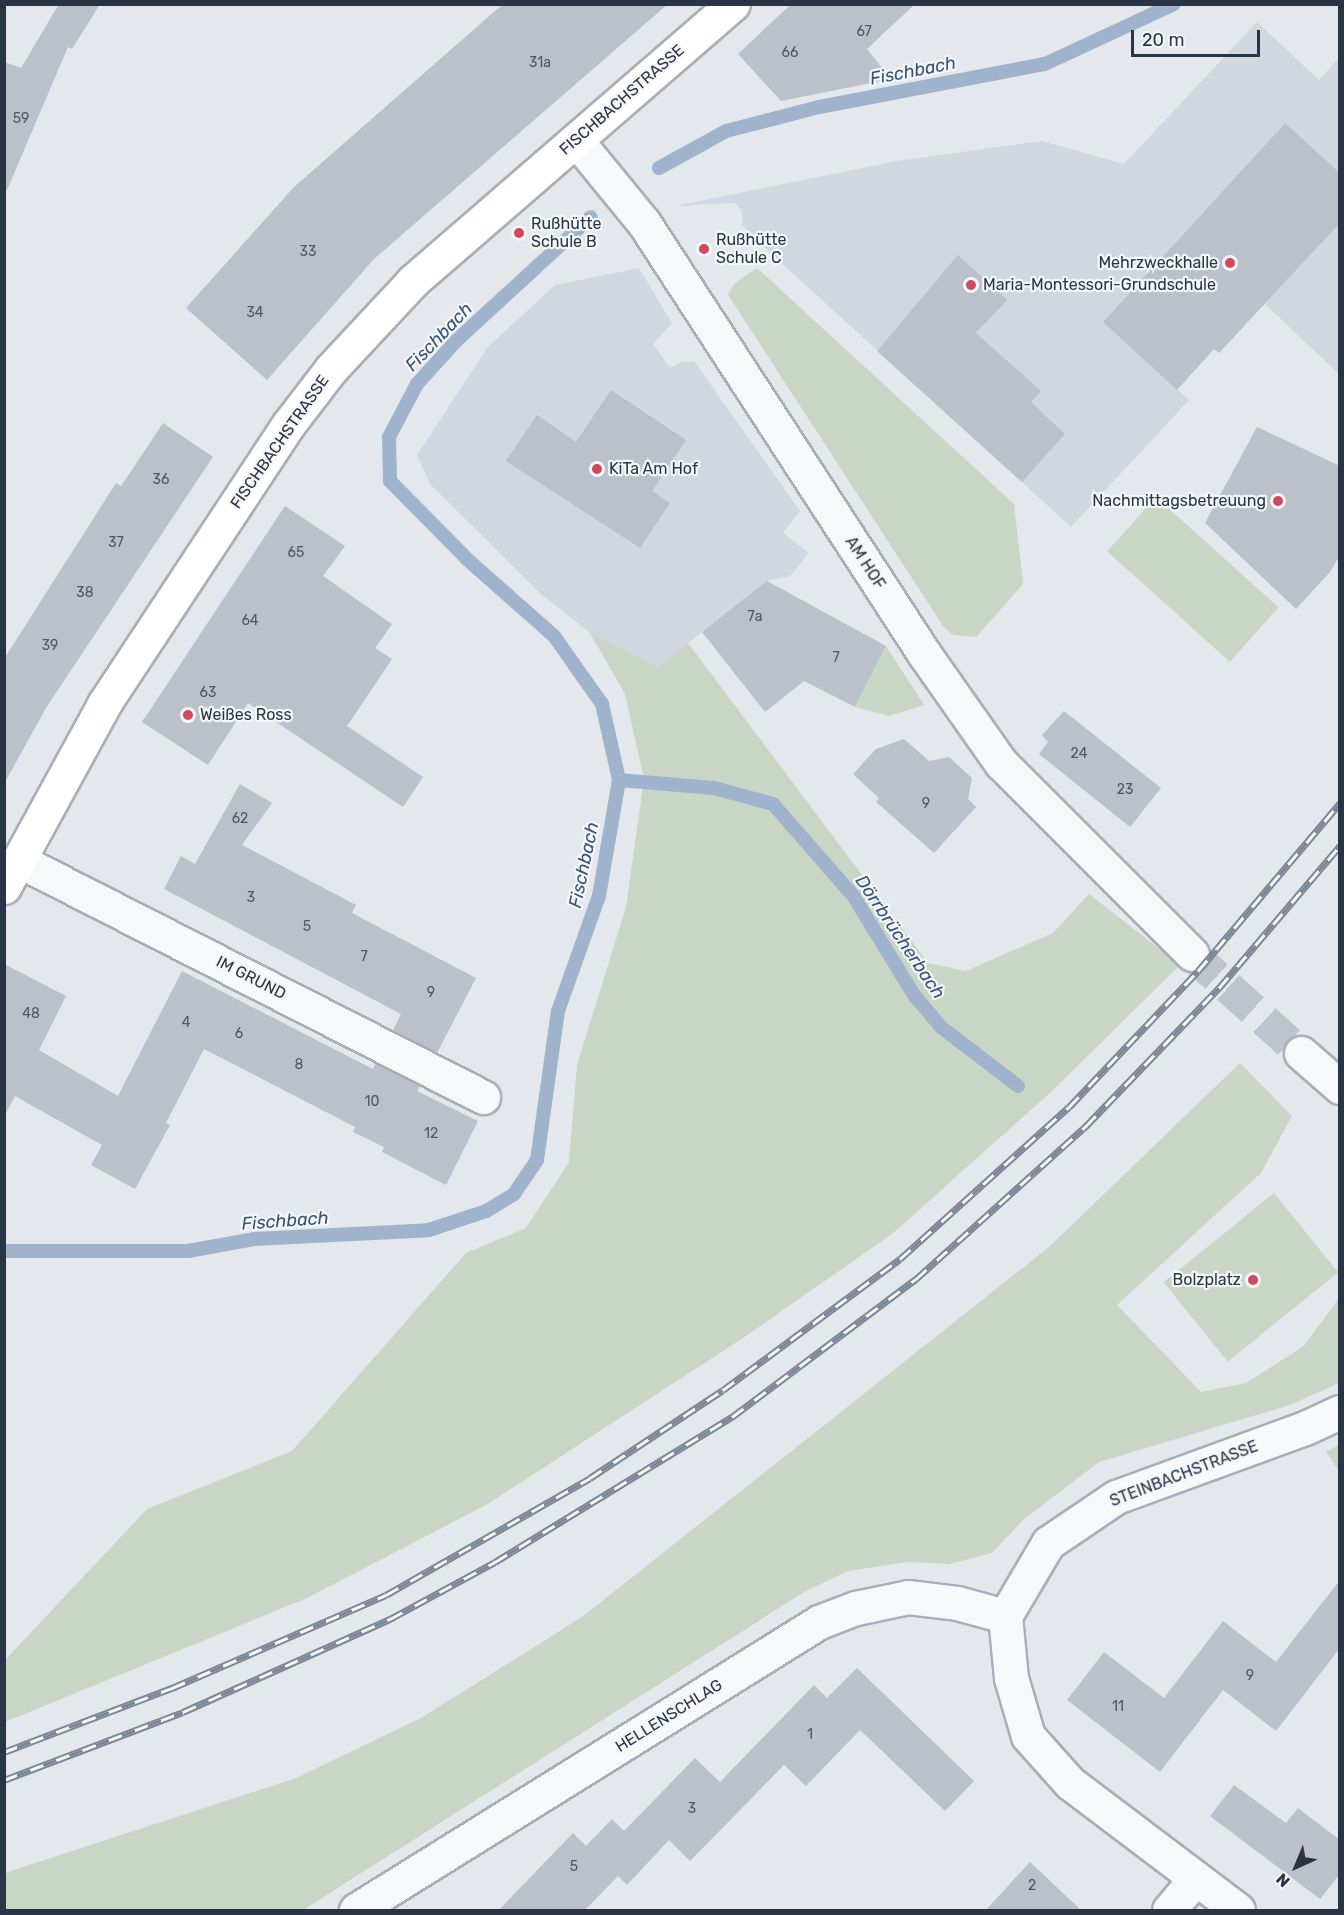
<!DOCTYPE html>
<html>
<head>
<meta charset="utf-8">
<style>
  body { margin:0 }
  #map { position:relative; width:1344px; height:1915px; overflow:hidden; background:#e4e7ec; font-family:Rubik,sans-serif }
  div>[style] { position:absolute }
  [style*='--x'] { left:calc(var(--x)*1px); top:calc(var(--y)*1px); width:calc(var(--w)*1px); rotate:calc(var(--a)*1deg) }
  .built>* { inset:0; background:#d2d6de }
  .green>* { inset:0; background:#c9d6c5; transform-origin:0 0 }
  .stream>* { height:14px; margin:-7px; padding:0 7px; transform-origin:7px; border-radius:7px; background:#9fb4cc }
  .building>* { inset:0; background:#bbc0ca }
  .street-tunnel>* { height:33px; margin-top:-16.5px; transform-origin:0; background:repeating-linear-gradient(90deg,#bfc3cb 0 33px,transparent 0 49px) }
  .roads { filter:drop-shadow(2px 0 #a9aeb7) drop-shadow(-2px 0 #a9aeb7) drop-shadow(0 2px #a9aeb7) drop-shadow(0 -2px #a9aeb7) }
  .street>* { height:33px; margin:-16.5px; padding:0 16.5px; transform-origin:16.5px; border-radius:16.5px; background:#f7f8fa }
  .secondary>* { height:33px; margin:-16.5px; padding:0 16.5px; transform-origin:16.5px; border-radius:16.5px; background:#fff }
  .rail>* { height:7px; margin-top:-3.5px; transform-origin:0; background:repeating-linear-gradient(90deg,#f4f6f9 0 14px,#7d8696 0 28px); box-sizing:border-box; border-block:2px solid #7d8696 }
  .dots>* { width:16px; height:16px; translate:-50% -50%; box-sizing:border-box; border:3px solid #f4f6f9; border-radius:50% }
  span { translate:-50% -50%; white-space:nowrap; text-align:center; line-height:1.15; -webkit-text-stroke:4.5px #f4f6f9; paint-order:stroke }
  .number-label { font-size:14px; color:#4f5766 }
  .number-label span { -webkit-text-stroke-width:0 }
  .street-label { font-size:16px; color:#2b3445 }
  .poi-label { font-size:16px; color:#2b3445 }
  .left { translate:0 -50%; text-align:left }
  .right { translate:-100% -50%; text-align:right }
  .water-label { font-size:18px; color:#34527a; font-style:italic }
  .frame { position:absolute; inset:0; border:6px solid #2b3445; pointer-events:none }
  .north { position:absolute; left:1266px; top:1837px; width:60px; height:60px; -webkit-text-stroke:4px #f4f6f9; paint-order:stroke; rotate:224deg; font-size:16px; font-weight:700; line-height:24px; text-align:center; color:#2b3445 }
  .north::after { content:''; display:block; margin:auto; width:21px; height:27px; background:#2b3445; clip-path:polygon(50% 0,100% 100%,50% 72%,0 100%) }
  .scale { position:absolute; left:1131px; top:30px; width:129px; height:27px; box-sizing:border-box; border:3px solid #2b3445; border-top:0; padding-left:8px; font-size:18px; line-height:21px; white-space:nowrap; color:#2b3445; -webkit-text-stroke:4px #f4f6f9; paint-order:stroke }
</style>
</head>
<body>
<div id="map">
  <div class="built">
    <div style="clip-path:polygon(1257px 22px,1319px 80px,1339px 58px,1339px 173px,1285px 123px,1103px 322px,1189px 400px,1071px 527px,765px 248px,742px 225px,742px 211px,735px 203px,675px 206px,897px 161px,1042px 141px,1124px 164px)"></div>
    <div style="clip-path:polygon(1339px 223px,1339px 374px,1265px 304px)"></div>
    <div style="clip-path:polygon(639px 268px,672px 323px,653px 344px,670px 368px,681px 362px,694px 361px,800px 511px,783px 533px,809px 553px,790px 576px,767px 581px,658px 667px,590px 633px,542px 595px,430px 484px,417px 455px,488px 347px,555px 285px)"></div>
  </div>
  <div class="green">
    <div style="clip-path:polygon(757px 268px,1014px 504px,1023px 584px,976px 637px,953px 635px,943px 626px,730px 298px,728px 294px,735px 283px)"></div>
    <div style="left:1156px;top:497px;width:165px;height:73px;rotate:42deg"></div>
    <div style="clip-path:polygon(590px 633px,658px 667px,688px 643px,928px 963px,966px 971px,1053px 933px,1089px 894px,1180px 965px,1051px 1092px,892px 1234px,746px 1336px,486px 1505px,307px 1598px,5px 1722px,5px 1660px,147px 1509px,292px 1451px,466px 1253px,526px 1228px,569px 1162px,577px 1065px,626px 907px,644px 779px,625px 694px)"></div>
    <div style="clip-path:polygon(886px 646px,924px 705px,889px 716px,855px 707px)"></div>
    <div style="clip-path:polygon(1240px 1063px,1292px 1116px,1261px 1173px,1117px 1305px,1201px 1392px,1246px 1383px,1304px 1346px,1339px 1298px,1339px 1383px,1290px 1405px,1099px 1462px,1024px 1519px,992px 1553px,950px 1564px,908px 1562px,848px 1571px,804px 1592px,303px 1910px,5px 1910px,5px 1873px,296px 1778px,421px 1718px,582px 1617px,1049px 1247px)"></div>
    <div style="left:1274px;top:1193px;width:102px;height:142px;rotate:51deg"></div>
    <div style="clip-path:polygon(1339px 1445px,1339px 1471px,1326px 1452px)"></div>
  </div>
  <div class="stream">
    <div style="--x:659;--y:168;--w:77;--a:-28.9"></div>
    <div style="--x:726;--y:131;--w:96;--a:-14.5"></div>
    <div style="--x:819;--y:107;--w:230;--a:-10.8"></div>
    <div style="--x:1045;--y:64;--w:142;--a:-24.9"></div>
    <div style="--x:619;--y:780;--w:95;--a:4.8"></div>
    <div style="--x:714;--y:788;--w:61;--a:15.2"></div>
    <div style="--x:773;--y:804;--w:123;--a:48.9"></div>
    <div style="--x:854;--y:897;--w:115;--a:58.5"></div>
    <div style="--x:914;--y:995;--w:42;--a:49.8"></div>
    <div style="--x:941;--y:1027;--w:97;--a:37.5"></div>
    <div style="--x:4;--y:1251;--w:184;--a:0"></div>
    <div style="--x:188;--y:1251;--w:67;--a:-10.3"></div>
    <div style="--x:254;--y:1239;--w:175;--a:-2.9"></div>
    <div style="--x:429;--y:1230;--w:60;--a:-18.4"></div>
    <div style="--x:486;--y:1211;--w:33;--a:-31"></div>
    <div style="--x:514;--y:1194;--w:41;--a:-55.9"></div>
    <div style="--x:537;--y:1160;--w:150;--a:-82"></div>
    <div style="--x:558;--y:1011;--w:122;--a:-70.4"></div>
    <div style="--x:599;--y:896;--w:118;--a:-80.2"></div>
    <div style="--x:619;--y:780;--w:78;--a:-102.6"></div>
    <div style="--x:602;--y:704;--w:83;--a:-125.2"></div>
    <div style="--x:554;--y:636;--w:116;--a:-138.5"></div>
    <div style="--x:467;--y:559;--w:110;--a:-134.6"></div>
    <div style="--x:390;--y:481;--w:44;--a:-91.3"></div>
    <div style="--x:389;--y:437;--w:60;--a:-62.2"></div>
    <div style="--x:417;--y:384;--w:58;--a:-47.8"></div>
    <div style="--x:456;--y:341;--w:183;--a:-42.6"></div>
  </div>
  <div class="building">
    <div style="clip-path:polygon(59px 4px,100px 4px,72px 49px,68px 47px,4px 197px,4px 62px,21px 68px)"></div>
    <div style="clip-path:polygon(503px 4px,668px 4px,374px 259px,267px 380px,186px 308px,294px 187px)"></div>
    <div style="clip-path:polygon(791px 4px,915px 4px,867px 49px,891px 79px,781px 101px,738px 54px)"></div>
    <div style="clip-path:polygon(1285px 123px,1340px 173px,1340px 223px,1219px 353px,1214px 349px,1177px 390px,1103px 322px)"></div>
    <div style="clip-path:polygon(958px 255px,1007px 300px,976px 333px,1041px 391px,1031px 402px,1065px 434px,1022px 482px,877px 351px)"></div>
    <div style="clip-path:polygon(611px 390px,686px 440px,652px 491px,670px 503px,640px 548px,506px 461px,537px 415px,576px 442px)"></div>
    <div style="clip-path:polygon(163px 423px,213px 457px,46px 708px,4px 784px,4px 659px,116px 483px,121px 486px)"></div>
    <div style="clip-path:polygon(1257px 427px,1340px 466px,1340px 555px,1330px 572px,1296px 609px,1205px 523px)"></div>
    <div style="clip-path:polygon(285px 506px,345px 546px,323px 576px,392px 624px,375px 648px,392px 659px,347px 726px,423px 777px,403px 807px,248px 703px,208px 765px,142px 722px)"></div>
    <div style="clip-path:polygon(767px 581px,886px 646px,855px 707px,804px 681px,765px 712px,702px 632px)"></div>
    <div style="clip-path:polygon(1064px 711px,1161px 788px,1130px 827px,1039px 754px,1048px 742px,1042px 735px)"></div>
    <div style="clip-path:polygon(904px 739px,929px 761px,949px 757px,972px 778px,968px 799px,976px 807px,934px 853px,876px 802px,879px 798px,853px 774px,876px 749px)"></div>
    <div style="clip-path:polygon(240px 784px,272px 803px,242px 845px,356px 905px,352px 913px,476px 978px,437px 1053px,393px 1030px,401px 1014px,164px 889px,181px 856px,195px 864px)"></div>
    <div style="clip-path:polygon(4px 964px,66px 996px,39px 1050px,118px 1096px,182px 971px,373px 1069px,376px 1063px,420px 1086px,417px 1091px,478px 1121px,446px 1185px,382px 1152px,384px 1147px,353px 1132px,355px 1127px,204px 1049px,166px 1123px,170px 1125px,135px 1189px,91px 1165px,102px 1145px,15px 1096px,4px 1117px)"></div>
    <div style="clip-path:polygon(1340px 1580px,1340px 1648px,1276px 1731px,1223px 1690px,1160px 1772px,1067px 1700px,1104px 1652px,1164px 1698px,1223px 1621px,1276px 1662px)"></div>
    <div style="clip-path:polygon(857px 1668px,974px 1781px,945px 1811px,860px 1730px,806px 1786px,784px 1765px,690px 1861px,669px 1840px,627px 1885px,618px 1876px,584px 1911px,498px 1911px,573px 1833px,586px 1846px,612px 1819px,624px 1831px,695px 1758px,720px 1782px,814px 1685px,827px 1698px)"></div>
    <div style="clip-path:polygon(1234px 1785px,1286px 1823px,1298px 1808px,1340px 1840px,1340px 1874px,1320px 1899px,1210px 1816px)"></div>
    <div style="clip-path:polygon(1030px 1862px,1082px 1911px,985px 1911px)"></div>
  </div>
  <div class="street-tunnel">
    <div style="--x:1192;--y:954;--w:147;--a:42.2"></div>
  </div>
  <div class="roads">
    <div class="street">
      <div style="--x:576;--y:140;--w:107;--a:50.7"></div>
      <div style="--x:644;--y:223;--w:515;--a:56.96"></div>
      <div style="--x:925;--y:655;--w:132;--a:54.9"></div>
      <div style="--x:1001;--y:763;--w:270;--a:45"></div>
      <div style="--x:18;--y:860;--w:522;--a:27.01"></div>
      <div style="--x:1301;--y:1053;--w:52;--a:41.1"></div>
      <div style="--x:356;--y:1910;--w:545;--a:-31.88"></div>
      <div style="--x:819;--y:1622;--w:40;--a:-21"></div>
      <div style="--x:856;--y:1608;--w:53;--a:-11.9"></div>
      <div style="--x:908;--y:1597;--w:49;--a:7"></div>
      <div style="--x:957;--y:1603;--w:50;--a:15.2"></div>
      <div style="--x:1169;--y:1910;--w:40;--a:-50"></div>
      <div style="--x:1238;--y:1910;--w:211;--a:-142.9"></div>
      <div style="--x:1070;--y:1783;--w:63;--a:-131.8"></div>
      <div style="--x:1028;--y:1736;--w:60;--a:-106.3"></div>
      <div style="--x:1011;--y:1678;--w:62;--a:-95.5"></div>
      <div style="--x:1005;--y:1616;--w:85;--a:-59.5"></div>
      <div style="--x:1048;--y:1543;--w:82;--a:-34.1"></div>
      <div style="--x:1116;--y:1497;--w:201;--a:-20.1"></div>
      <div style="--x:1305;--y:1428;--w:38;--a:-25"></div>
    </div>
    <div class="secondary">
      <div style="--x:4;--y:887;--w:209;--a:-61.3"></div>
      <div style="--x:104;--y:704;--w:334;--a:-56.6"></div>
      <div style="--x:288;--y:425;--w:71;--a:-52.5"></div>
      <div style="--x:331;--y:369;--w:120;--a:-47"></div>
      <div style="--x:413;--y:281;--w:423;--a:-40.9"></div>
    </div>
  </div>
  <div class="rail">
    <div style="--x:4;--y:1752;--w:180;--a:-20.9"></div>
    <div style="--x:172;--y:1688;--w:233;--a:-23.5"></div>
    <div style="--x:386;--y:1595;--w:235;--a:-29.8"></div>
    <div style="--x:590;--y:1478;--w:159;--a:-33.5"></div>
    <div style="--x:723;--y:1390;--w:220;--a:-36.5"></div>
    <div style="--x:900;--y:1259;--w:227;--a:-42"></div>
    <div style="--x:1069;--y:1107;--w:187;--a:-46.5"></div>
    <div style="--x:1198;--y:971;--w:220;--a:-49.8"></div>
    <div style="--x:4;--y:1780;--w:191;--a:-20.8"></div>
    <div style="--x:183;--y:1712;--w:227;--a:-24.2"></div>
    <div style="--x:390;--y:1619;--w:119;--a:-28.5"></div>
    <div style="--x:495;--y:1562;--w:278;--a:-31.5"></div>
    <div style="--x:732;--y:1417;--w:230;--a:-36.9"></div>
    <div style="--x:916;--y:1279;--w:229;--a:-42"></div>
    <div style="--x:1086;--y:1126;--w:192;--a:-46.1"></div>
    <div style="--x:1219;--y:988;--w:187;--a:-49.6"></div>
  </div>
  <div class="dots">
    <div style="left:519px;top:233px;background:#d1495b"></div>
    <div style="left:704px;top:249px;background:#d1495b"></div>
    <div style="left:1230px;top:263px;background:#d1495b"></div>
    <div style="left:971px;top:285px;background:#d1495b"></div>
    <div style="left:597px;top:469px;background:#d1495b"></div>
    <div style="left:1278px;top:501px;background:#d1495b"></div>
    <div style="left:188px;top:715px;background:#d1495b"></div>
    <div style="left:1253px;top:1280px;background:#d1495b"></div>
  </div>
  <div class="number-label">
    <span style="left:864px;top:32px">67</span>
    <span style="left:790px;top:53px">66</span>
    <span style="left:540px;top:63px">31a</span>
    <span style="left:21px;top:119px">59</span>
    <span style="left:308px;top:252px">33</span>
    <span style="left:255px;top:313px">34</span>
    <span style="left:161px;top:480px">36</span>
    <span style="left:116px;top:543px">37</span>
    <span style="left:296px;top:553px">65</span>
    <span style="left:85px;top:593px">38</span>
    <span style="left:755px;top:617px">7a</span>
    <span style="left:250px;top:621px">64</span>
    <span style="left:50px;top:646px">39</span>
    <span style="left:836px;top:658px">7</span>
    <span style="left:208px;top:693px">63</span>
    <span style="left:1079px;top:754px">24</span>
    <span style="left:1125px;top:790px">23</span>
    <span style="left:926px;top:804px">9</span>
    <span style="left:240px;top:819px">62</span>
    <span style="left:251px;top:898px">3</span>
    <span style="left:307px;top:927px">5</span>
    <span style="left:364px;top:957px">7</span>
    <span style="left:431px;top:993px">9</span>
    <span style="left:31px;top:1014px">48</span>
    <span style="left:186px;top:1023px">4</span>
    <span style="left:239px;top:1034px">6</span>
    <span style="left:299px;top:1065px">8</span>
    <span style="left:372px;top:1102px">10</span>
    <span style="left:431px;top:1134px">12</span>
    <span style="left:1250px;top:1676px">9</span>
    <span style="left:1118px;top:1707px">11</span>
    <span style="left:810px;top:1735px">1</span>
    <span style="left:692px;top:1809px">3</span>
    <span style="left:574px;top:1867px">5</span>
    <span style="left:1032px;top:1886px">2</span>
  </div>
  <div class="street-label">
    <span style="left:622px;top:100px;rotate:-41deg">FISCHBACHSTRASSE</span>
    <span style="left:280px;top:442px;rotate:-55deg">FISCHBACHSTRASSE</span>
    <span style="left:865px;top:563px;rotate:57deg">AM HOF</span>
    <span style="left:251px;top:978px;rotate:27deg">IM GRUND</span>
    <span style="left:1184px;top:1474px;rotate:-21deg">STEINBACHSTRASSE</span>
    <span style="left:669px;top:1716px;rotate:-32deg">HELLENSCHLAG</span>
  </div>
  <div class="poi-label">
    <span class="left" style="left:531px;top:233px">Rußhütte<br>Schule B</span>
    <span class="left" style="left:716px;top:249px">Rußhütte<br>Schule C</span>
    <span class="right" style="left:1218px;top:263px">Mehrzweckhalle</span>
    <span class="left" style="left:983px;top:285px">Maria-Montessori-Grundschule</span>
    <span class="left" style="left:609px;top:469px">KiTa Am Hof</span>
    <span class="right" style="left:1266px;top:501px">Nachmittagsbetreuung</span>
    <span class="left" style="left:200px;top:715px">Weißes Ross</span>
    <span class="right" style="left:1241px;top:1280px">Bolzplatz</span>
  </div>
  <div class="water-label">
    <span style="left:913px;top:71px;rotate:-11deg">Fischbach</span>
    <span style="left:439px;top:337px;rotate:-46deg">Fischbach</span>
    <span style="left:584px;top:865px;rotate:-78deg">Fischbach</span>
    <span style="left:900px;top:937px;rotate:56deg">Dörrbrücherbach</span>
    <span style="left:285px;top:1221px;rotate:-4deg">Fischbach</span>
  </div>
  <div class="frame"></div>
  <div class="north">N</div>
  <div class="scale">20 m</div>
</div>
</body>
</html>
